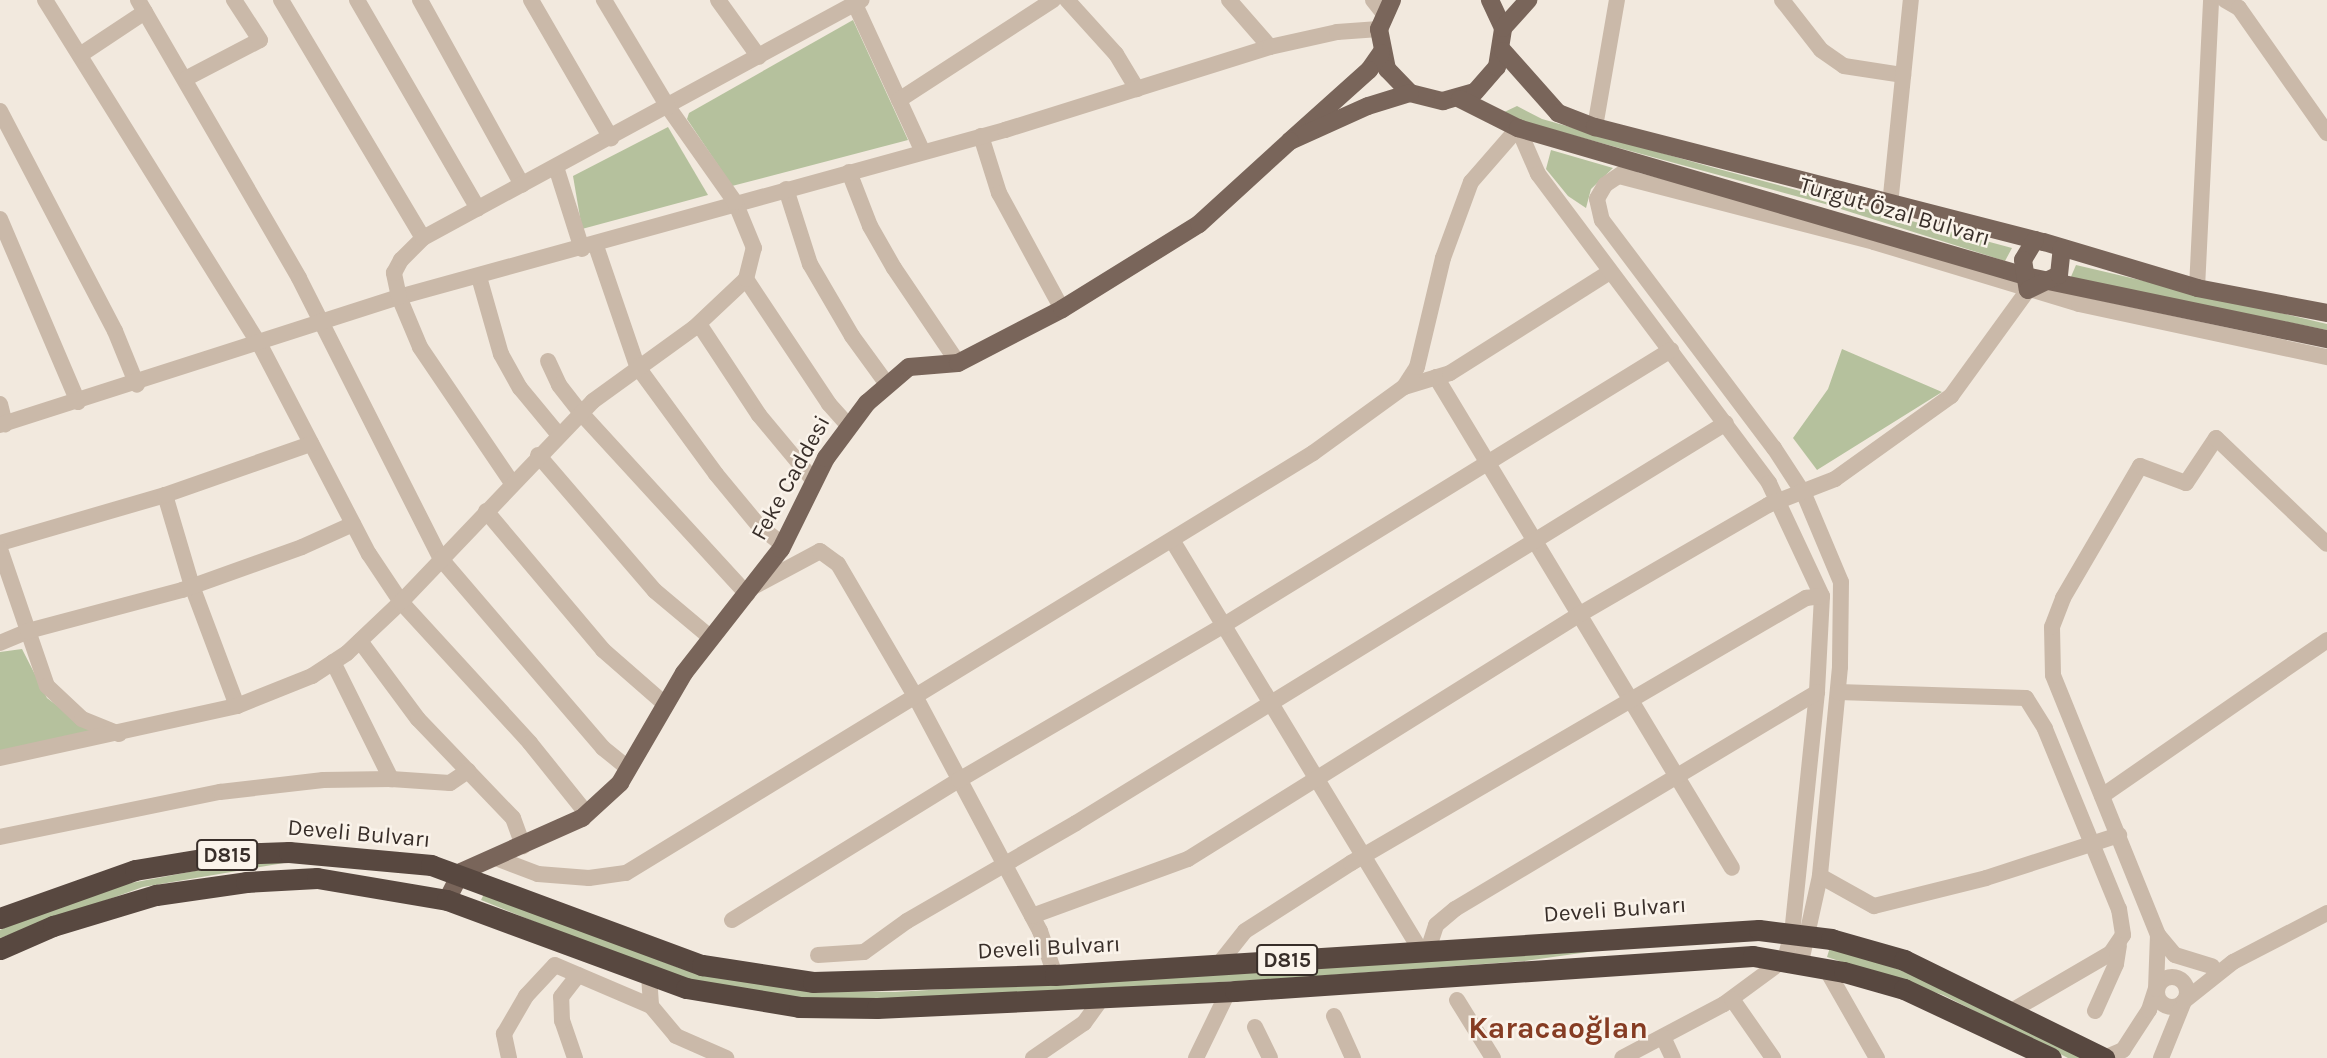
<!DOCTYPE html>
<html>
<head>
<meta charset="utf-8">
<style>
  body { margin:0 }
  #map { position:relative; width:2327px; height:1058px; overflow:hidden; background:#f2e9de; font-family:Karla,sans-serif }
  div>[style] { position:absolute }
  [style*='--x'] { left:calc(var(--x)*1px); top:calc(var(--y)*1px); width:calc(var(--w)*1px); rotate:calc(var(--a)*1deg) }
  .green>* { inset:0; background:#b5c19d }
  .minor>* { height:16px; margin:-8px; padding:0 8px; transform-origin:8px; border-radius:8px; background:#cab9a9 }
  .minor>.ring { margin:-8px; padding:0; box-sizing:content-box; background:none; border:16px solid #cab9a9; border-radius:50% }
  .major>* { height:18px; margin:-9px; padding:0 9px; transform-origin:9px; border-radius:9px; background:#79655a }
  .highway>* { height:21px; margin:-10.5px; padding:0 10.5px; transform-origin:10.5px; border-radius:10.5px; background:#584840 }
  span { translate:-50% -50%; white-space:nowrap; text-align:center; line-height:1.15; -webkit-text-stroke:5px #faf3ea; paint-order:stroke }
  .shield-label span { padding:2px 5px; background:#faf3ea; border:2px solid; border-radius:5px; -webkit-text-stroke-width:0 }
  .shield-label { font-size:21px; color:#382e29; font-weight:700 }
  .street-label { font-size:23px; color:#382e29 }
  .district-label { font-size:30px; color:#863c23; font-weight:700 }
</style>
</head>
<body>
<div id="map">
  <div class="green">
    <div style="clip-path:polygon(853px 20px,908px 140px,732px 186px,687px 119px,689px 113px)"></div>
    <div style="clip-path:polygon(1517px 106px,1542px 119px,1711px 167px,2012px 248px,2005px 261px,1825px 204px,1498px 115px)"></div>
    <div style="clip-path:polygon(668px 127px,708px 195px,582px 229px,573px 176px)"></div>
    <div style="clip-path:polygon(1551px 150px,1613px 168px,1591px 189px,1586px 208px,1568px 196px,1546px 169px)"></div>
    <div style="clip-path:polygon(2076px 265px,2327px 324px,2327px 330px,2070px 279px)"></div>
    <div style="clip-path:polygon(1842px 349px,1942px 392px,1817px 470px,1793px 438px,1828px 389px)"></div>
    <div style="clip-path:polygon(22px 649px,47px 698px,91px 731px,0 751px,0 652px)"></div>
    <div style="clip-path:polygon(290px 862px,143px 887px,0 938px,0 930px,29px 916px,115px 886px,221px 866px)"></div>
    <div style="clip-path:polygon(485px 892px,682px 969px,808px 991px,895px 992px,1602px 950px,1525px 961px,1276px 979px,862px 1001px,754px 995px,654px 970px,481px 900px)"></div>
    <div style="clip-path:polygon(1831px 944px,1945px 987px,2088px 1058px,2068px 1058px,1943px 995px,1827px 957px)"></div>
  </div>
  <div class="minor">
    <div style="--x:45;--y:0;--w:407;--a:58.1"></div>
    <div style="--x:260;--y:345;--w:236;--a:62.5"></div>
    <div style="--x:369;--y:554;--w:58;--a:56.3"></div>
    <div style="--x:401;--y:602;--w:191;--a:47.5"></div>
    <div style="--x:530;--y:743;--w:91;--a:51.2"></div>
    <div style="--x:138;--y:0;--w:321;--a:59.9"></div>
    <div style="--x:299;--y:278;--w:315;--a:63.2"></div>
    <div style="--x:441;--y:559;--w:249;--a:49.4"></div>
    <div style="--x:603;--y:748;--w:33;--a:39"></div>
    <div style="--x:281;--y:0;--w:277;--a:59.2"></div>
    <div style="--x:357;--y:0;--w:241;--a:59.9"></div>
    <div style="--x:420;--y:0;--w:211;--a:61.1"></div>
    <div style="--x:531;--y:0;--w:160;--a:59.9"></div>
    <div style="--x:718;--y:0;--w:70;--a:54.3"></div>
    <div style="--x:853;--y:0;--w:167;--a:65.3"></div>
    <div style="--x:1067;--y:0;--w:73;--a:47.8"></div>
    <div style="--x:1116;--y:54;--w:41;--a:59"></div>
    <div style="--x:1229;--y:0;--w:62;--a:48.9"></div>
    <div style="--x:1373;--y:0;--w:18;--a:52"></div>
    <div style="--x:1782;--y:0;--w:63;--a:52"></div>
    <div style="--x:1821;--y:50;--w:28;--a:35"></div>
    <div style="--x:1844;--y:66;--w:60;--a:8.7"></div>
    <div style="--x:2225;--y:0;--w:16;--a:30"></div>
    <div style="--x:2239;--y:8;--w:153;--a:54.9"></div>
    <div style="--x:80;--y:55;--w:78;--a:-33.5"></div>
    <div style="--x:187;--y:78;--w:82;--a:-27.5"></div>
    <div style="--x:260;--y:40;--w:48;--a:-123"></div>
    <div style="--x:899;--y:100;--w:184;--a:-33"></div>
    <div style="--x:0;--y:111;--w:248;--a:62.4"></div>
    <div style="--x:115;--y:331;--w:58;--a:67.8"></div>
    <div style="--x:1595;--y:127;--w:129;--a:-80.2"></div>
    <div style="--x:981;--y:136;--w:60;--a:72.5"></div>
    <div style="--x:999;--y:193;--w:132;--a:61.5"></div>
    <div style="--x:1636;--y:164;--w:37;--a:146"></div>
    <div style="--x:1605;--y:185;--w:16;--a:120"></div>
    <div style="--x:1597;--y:199;--w:22;--a:77"></div>
    <div style="--x:1602;--y:220;--w:286;--a:53"></div>
    <div style="--x:1774;--y:448;--w:55;--a:56.9"></div>
    <div style="--x:1804;--y:494;--w:95;--a:67.2"></div>
    <div style="--x:1841;--y:582;--w:85;--a:90.7"></div>
    <div style="--x:1840;--y:667;--w:210;--a:95.5"></div>
    <div style="--x:1820;--y:876;--w:88;--a:102.5"></div>
    <div style="--x:556;--y:167;--w:86;--a:72.4"></div>
    <div style="--x:849;--y:172;--w:58;--a:68.7"></div>
    <div style="--x:870;--y:226;--w:48;--a:60.3"></div>
    <div style="--x:894;--y:268;--w:115;--a:56"></div>
    <div style="--x:1619;--y:176;--w:263;--a:14.5"></div>
    <div style="--x:1874;--y:242;--w:214;--a:16.8"></div>
    <div style="--x:2079;--y:304;--w:254;--a:12.1"></div>
    <div style="--x:786;--y:189;--w:79;--a:72.3"></div>
    <div style="--x:810;--y:264;--w:83;--a:59.7"></div>
    <div style="--x:852;--y:336;--w:59;--a:53.9"></div>
    <div style="--x:1890;--y:205;--w:206;--a:-84.2"></div>
    <div style="--x:0;--y:219;--w:199;--a:66.9"></div>
    <div style="--x:596;--y:246;--w:127;--a:71.1"></div>
    <div style="--x:637;--y:366;--w:134;--a:53.8"></div>
    <div style="--x:716;--y:474;--w:67;--a:50.4"></div>
    <div style="--x:759;--y:526;--w:31;--a:38"></div>
    <div style="--x:479;--y:277;--w:80;--a:74.1"></div>
    <div style="--x:501;--y:354;--w:39;--a:61"></div>
    <div style="--x:520;--y:388;--w:60;--a:50.4"></div>
    <div style="--x:746;--y:279;--w:150;--a:56.4"></div>
    <div style="--x:829;--y:404;--w:28;--a:48"></div>
    <div style="--x:2197;--y:288;--w:288;--a:-87.2"></div>
    <div style="--x:699;--y:324;--w:109;--a:56.6"></div>
    <div style="--x:759;--y:415;--w:86;--a:50.2"></div>
    <div style="--x:548;--y:361;--w:26;--a:65"></div>
    <div style="--x:559;--y:385;--w:36;--a:52"></div>
    <div style="--x:581;--y:413;--w:246;--a:47.5"></div>
    <div style="--x:1436;--y:377;--w:573;--a:58.92"></div>
    <div style="--x:1404;--y:387;--w:48;--a:-16.9"></div>
    <div style="--x:1450;--y:373;--w:189;--a:-32.3"></div>
    <div style="--x:0;--y:404;--w:21;--a:76"></div>
    <div style="--x:0;--y:425;--w:419;--a:-17.8"></div>
    <div style="--x:399;--y:297;--w:629;--a:-15.41"></div>
    <div style="--x:1005;--y:130;--w:278;--a:-17.4"></div>
    <div style="--x:1270;--y:47;--w:69;--a:-12.6"></div>
    <div style="--x:1337;--y:32;--w:42;--a:-4.1"></div>
    <div style="--x:538;--y:455;--w:179;--a:49.3"></div>
    <div style="--x:655;--y:591;--w:73;--a:40"></div>
    <div style="--x:512;--y:483;--w:164;--a:-124.1"></div>
    <div style="--x:420;--y:347;--w:54;--a:-112.8"></div>
    <div style="--x:399;--y:297;--w:25;--a:-102"></div>
    <div style="--x:394;--y:273;--w:15;--a:-62"></div>
    <div style="--x:401;--y:260;--w:31;--a:-45"></div>
    <div style="--x:423;--y:238;--w:499;--a:-28.5"></div>
    <div style="--x:165;--y:495;--w:95;--a:73.5"></div>
    <div style="--x:192;--y:586;--w:128;--a:69.4"></div>
    <div style="--x:486;--y:511;--w:182;--a:49.9"></div>
    <div style="--x:603;--y:650;--w:82;--a:41.1"></div>
    <div style="--x:1172;--y:540;--w:479;--a:58.8"></div>
    <div style="--x:0;--y:543;--w:172;--a:-16.2"></div>
    <div style="--x:165;--y:495;--w:155;--a:-19.3"></div>
    <div style="--x:0;--y:549;--w:145;--a:71.1"></div>
    <div style="--x:47;--y:686;--w:48;--a:43.3"></div>
    <div style="--x:82;--y:719;--w:40;--a:22"></div>
    <div style="--x:753;--y:587;--w:76;--a:-28.2"></div>
    <div style="--x:820;--y:551;--w:22;--a:36"></div>
    <div style="--x:838;--y:564;--w:153;--a:59.7"></div>
    <div style="--x:915;--y:696;--w:266;--a:62"></div>
    <div style="--x:1040;--y:931;--w:46;--a:71.2"></div>
    <div style="--x:360;--y:641;--w:97;--a:53.4"></div>
    <div style="--x:418;--y:719;--w:137;--a:46.2"></div>
    <div style="--x:513;--y:818;--w:30;--a:70"></div>
    <div style="--x:0;--y:643;--w:30;--a:-23"></div>
    <div style="--x:28;--y:631;--w:159;--a:-14.9"></div>
    <div style="--x:182;--y:590;--w:127;--a:-19.7"></div>
    <div style="--x:302;--y:547;--w:56;--a:-24.3"></div>
    <div style="--x:333;--y:662;--w:131;--a:63.6"></div>
    <div style="--x:391;--y:779;--w:59;--a:3.9"></div>
    <div style="--x:450;--y:783;--w:22;--a:-34"></div>
    <div style="--x:1838;--y:692;--w:188;--a:1.8"></div>
    <div style="--x:2026;--y:698;--w:36;--a:58"></div>
    <div style="--x:2045;--y:729;--w:195;--a:67.7"></div>
    <div style="--x:2119;--y:909;--w:26;--a:81"></div>
    <div style="--x:2123;--y:935;--w:22;--a:124"></div>
    <div style="--x:2111;--y:953;--w:113;--a:149.8"></div>
    <div style="--x:0;--y:758;--w:243;--a:-12.4"></div>
    <div style="--x:237;--y:706;--w:81;--a:-21.8"></div>
    <div style="--x:312;--y:676;--w:42;--a:-33.3"></div>
    <div style="--x:347;--y:653;--w:74;--a:-43.4"></div>
    <div style="--x:401;--y:602;--w:278;--a:-46.3"></div>
    <div style="--x:593;--y:401;--w:125;--a:-35.9"></div>
    <div style="--x:694;--y:328;--w:71;--a:-43.3"></div>
    <div style="--x:746;--y:279;--w:32;--a:-76"></div>
    <div style="--x:754;--y:248;--w:50;--a:-112.4"></div>
    <div style="--x:735;--y:202;--w:116;--a:-125.2"></div>
    <div style="--x:668;--y:107;--w:125;--a:-120.9"></div>
    <div style="--x:2102;--y:796;--w:274;--a:-34.7"></div>
    <div style="--x:0;--y:837;--w:225;--a:-11.6"></div>
    <div style="--x:220;--y:792;--w:104;--a:-6.6"></div>
    <div style="--x:323;--y:780;--w:68;--a:-0.8"></div>
    <div style="--x:496;--y:858;--w:45;--a:20.9"></div>
    <div style="--x:538;--y:874;--w:51;--a:4.5"></div>
    <div style="--x:589;--y:878;--w:37;--a:-8"></div>
    <div style="--x:626;--y:873;--w:805;--a:-31.44"></div>
    <div style="--x:1313;--y:453;--w:112;--a:-36"></div>
    <div style="--x:1404;--y:387;--w:24;--a:-57"></div>
    <div style="--x:1417;--y:367;--w:112;--a:-76.6"></div>
    <div style="--x:1443;--y:258;--w:81;--a:-69.8"></div>
    <div style="--x:1471;--y:182;--w:72;--a:-49"></div>
    <div style="--x:1518;--y:128;--w:50;--a:66.5"></div>
    <div style="--x:1538;--y:174;--w:386;--a:53.2"></div>
    <div style="--x:1769;--y:483;--w:125;--a:64.9"></div>
    <div style="--x:1822;--y:596;--w:96;--a:93"></div>
    <div style="--x:1817;--y:692;--w:242;--a:95.9"></div>
    <div style="--x:1792;--y:933;--w:27;--a:105"></div>
    <div style="--x:1785;--y:959;--w:76;--a:143.6"></div>
    <div style="--x:1724;--y:1004;--w:115;--a:152.1"></div>
    <div style="--x:1820;--y:876;--w:62;--a:29.1"></div>
    <div style="--x:1874;--y:906;--w:115;--a:-14"></div>
    <div style="--x:1986;--y:878;--w:140;--a:-17.9"></div>
    <div style="--x:1032;--y:916;--w:166;--a:-20.1"></div>
    <div style="--x:1188;--y:859;--w:464;--a:-32"></div>
    <div style="--x:1582;--y:613;--w:215;--a:-30.1"></div>
    <div style="--x:1768;--y:505;--w:72;--a:-21.2"></div>
    <div style="--x:1835;--y:479;--w:143;--a:-35.6"></div>
    <div style="--x:1951;--y:396;--w:131;--a:-54"></div>
    <div style="--x:732;--y:920;--w:267;--a:-31.7"></div>
    <div style="--x:959;--y:780;--w:307;--a:-30.3"></div>
    <div style="--x:1224;--y:625;--w:525;--a:-31.6"></div>
    <div style="--x:2158;--y:935;--w:280;--a:-112"></div>
    <div style="--x:2053;--y:675;--w:48;--a:-91.2"></div>
    <div style="--x:2052;--y:627;--w:31;--a:-69"></div>
    <div style="--x:2063;--y:598;--w:153;--a:-59.7"></div>
    <div style="--x:2140;--y:466;--w:49;--a:20.3"></div>
    <div style="--x:2186;--y:483;--w:54;--a:-56.3"></div>
    <div style="--x:2216;--y:438;--w:153;--a:43.7"></div>
    <div style="--x:1428;--y:950;--w:26;--a:-72"></div>
    <div style="--x:1436;--y:925;--w:25;--a:-40"></div>
    <div style="--x:1455;--y:909;--w:422;--a:-30.9"></div>
    <div style="--x:818;--y:955;--w:46;--a:-3.7"></div>
    <div style="--x:864;--y:952;--w:53;--a:-35.8"></div>
    <div style="--x:907;--y:921;--w:195;--a:-30.1"></div>
    <div style="--x:1076;--y:823;--w:763;--a:-31.61"></div>
    <div style="--x:1218;--y:965;--w:43;--a:-51.5"></div>
    <div style="--x:1245;--y:931;--w:126;--a:-32.7"></div>
    <div style="--x:1351;--y:863;--w:527;--a:-30.22"></div>
    <div style="--x:1806;--y:598;--w:16;--a:-7"></div>
    <div style="--x:1825;--y:967;--w:105;--a:60.3"></div>
    <div style="--x:649;--y:976;--w:30;--a:86"></div>
    <div style="--x:651;--y:1006;--w:39;--a:50"></div>
    <div style="--x:676;--y:1036;--w:55;--a:23.7"></div>
    <div class="ring" style="left:2157px;top:977px;width:14px;height:14px"></div>
    <div style="--x:1732;--y:999;--w:72;--a:55.2"></div>
    <div style="--x:1457;--y:1000;--w:68;--a:58.2"></div>
    <div style="--x:2095;--y:1011;--w:51;--a:-65.9"></div>
    <div style="--x:2116;--y:964;--w:19;--a:-81"></div>
    <div style="--x:1334;--y:1016;--w:46;--a:65.7"></div>
    <div style="--x:1255;--y:1027;--w:34;--a:64"></div>
    <div style="--x:1663;--y:1037;--w:23;--a:65"></div>
    <div style="--x:509;--y:1058;--w:25;--a:-102"></div>
    <div style="--x:504;--y:1034;--w:44;--a:-59.9"></div>
    <div style="--x:526;--y:996;--w:42;--a:-46.9"></div>
    <div style="--x:555;--y:965;--w:104;--a:23.1"></div>
    <div style="--x:575;--y:1058;--w:39;--a:-109"></div>
    <div style="--x:562;--y:1021;--w:24;--a:-92"></div>
    <div style="--x:561;--y:997;--w:28;--a:-52"></div>
    <div style="--x:1033;--y:1058;--w:62;--a:-34.5"></div>
    <div style="--x:1084;--y:1023;--w:31;--a:-54"></div>
    <div style="--x:1196;--y:1058;--w:73;--a:-64.1"></div>
    <div style="--x:2104;--y:1058;--w:21;--a:-23"></div>
    <div style="--x:2123;--y:1050;--w:48;--a:-57"></div>
    <div style="--x:2149;--y:1010;--w:22;--a:-72"></div>
    <div style="--x:2156;--y:989;--w:54;--a:-87.9"></div>
    <div style="--x:2158;--y:935;--w:26;--a:50"></div>
    <div style="--x:2175;--y:955;--w:39;--a:17"></div>
    <div style="--x:2161;--y:1058;--w:61;--a:-68"></div>
    <div style="--x:2184;--y:1001;--w:63;--a:-38.5"></div>
    <div style="--x:2233;--y:962;--w:106;--a:-27.5"></div>
  </div>
  <div class="major">
    <div style="--x:1392;--y:0;--w:32;--a:114"></div>
    <div style="--x:1379;--y:29;--w:41;--a:78.7"></div>
    <div style="--x:1387;--y:69;--w:33;--a:46"></div>
    <div style="--x:1410;--y:93;--w:34;--a:14"></div>
    <div style="--x:1443;--y:101;--w:33;--a:-16"></div>
    <div style="--x:1475;--y:92;--w:33;--a:-49"></div>
    <div style="--x:1497;--y:67;--w:39;--a:-81"></div>
    <div style="--x:1503;--y:28;--w:31;--a:-115"></div>
    <div style="--x:1503;--y:28;--w:38;--a:-48"></div>
    <div style="--x:1503;--y:51;--w:83;--a:48.4"></div>
    <div style="--x:1558;--y:113;--w:40;--a:21"></div>
    <div style="--x:1595;--y:127;--w:463;--a:14.4"></div>
    <div style="--x:2044;--y:242;--w:160;--a:16.7"></div>
    <div style="--x:2197;--y:288;--w:132;--a:10.9"></div>
    <div style="--x:1381;--y:53;--w:21;--a:125"></div>
    <div style="--x:1369;--y:70;--w:106;--a:138.1"></div>
    <div style="--x:1290;--y:141;--w:85;--a:-24.2"></div>
    <div style="--x:1368;--y:106;--w:44;--a:-17.2"></div>
    <div style="--x:1460;--y:99;--w:65;--a:26.6"></div>
    <div style="--x:1518;--y:128;--w:528;--a:16.27"></div>
    <div style="--x:2025;--y:276;--w:309;--a:11.8"></div>
    <div style="--x:2035;--y:240;--w:23;--a:121"></div>
    <div style="--x:2023;--y:260;--w:30;--a:81"></div>
    <div style="--x:2028;--y:290;--w:34;--a:-26"></div>
    <div style="--x:2059;--y:275;--w:27;--a:-84"></div>
    <div style="--x:447;--y:900;--w:31;--a:-63"></div>
    <div style="--x:461;--y:872;--w:133;--a:-24.1"></div>
    <div style="--x:582;--y:818;--w:52;--a:-42.6"></div>
    <div style="--x:620;--y:783;--w:127;--a:-59.8"></div>
    <div style="--x:684;--y:673;--w:157;--a:-52"></div>
    <div style="--x:781;--y:549;--w:102;--a:-63.7"></div>
    <div style="--x:826;--y:458;--w:69;--a:-53.3"></div>
    <div style="--x:867;--y:403;--w:55;--a:-40.6"></div>
    <div style="--x:909;--y:367;--w:49;--a:-4.7"></div>
    <div style="--x:958;--y:363;--w:117;--a:-27.4"></div>
    <div style="--x:1062;--y:309;--w:161;--a:-31.8"></div>
    <div style="--x:1199;--y:224;--w:123;--a:-42.4"></div>
  </div>
  <div class="highway">
    <div style="--x:0;--y:918;--w:143;--a:-19.6"></div>
    <div style="--x:135;--y:870;--w:98;--a:-9.4"></div>
    <div style="--x:232;--y:854;--w:57;--a:-2"></div>
    <div style="--x:289;--y:852;--w:143;--a:5.2"></div>
    <div style="--x:431;--y:865;--w:289;--a:20.3"></div>
    <div style="--x:702;--y:965;--w:112;--a:8.7"></div>
    <div style="--x:813;--y:982;--w:242;--a:-1.7"></div>
    <div style="--x:1055;--y:975;--w:705;--a:-3.66"></div>
    <div style="--x:1759;--y:930;--w:73;--a:7.1"></div>
    <div style="--x:1831;--y:939;--w:76;--a:16"></div>
    <div style="--x:1904;--y:960;--w:223;--a:26.1"></div>
    <div style="--x:0;--y:949;--w:58;--a:-23.5"></div>
    <div style="--x:53;--y:926;--w:108;--a:-16.8"></div>
    <div style="--x:156;--y:895;--w:91;--a:-8.2"></div>
    <div style="--x:246;--y:882;--w:71;--a:-3.2"></div>
    <div style="--x:317;--y:878;--w:132;--a:9.6"></div>
    <div style="--x:447;--y:900;--w:255;--a:20.2"></div>
    <div style="--x:686;--y:988;--w:115;--a:9.5"></div>
    <div style="--x:799;--y:1007;--w:78;--a:0.7"></div>
    <div style="--x:877;--y:1008;--w:358;--a:-2.7"></div>
    <div style="--x:1235;--y:991;--w:519;--a:-3.87"></div>
    <div style="--x:1753;--y:956;--w:92;--a:10"></div>
    <div style="--x:1844;--y:972;--w:62;--a:15.8"></div>
    <div style="--x:1904;--y:989;--w:162;--a:25.1"></div>
  </div>
  <div class="shield-label">
    <span style="left:227px;top:855px">D815</span>
    <span style="left:1287px;top:960px">D815</span>
  </div>
  <div class="street-label">
    <span style="left:1895px;top:212px;rotate:16deg">Turgut Özal Bulvarı</span>
    <span style="left:791px;top:478px;rotate:-61deg">Feke Caddesi</span>
    <span style="left:359px;top:834px;rotate:5deg">Develi Bulvarı</span>
    <span style="left:1615px;top:910px;rotate:-4deg">Develi Bulvarı</span>
    <span style="left:1049px;top:948px;rotate:-3deg">Develi Bulvarı</span>
  </div>
  <div class="district-label">
    <span style="left:1558px;top:1028px">Karacaoğlan</span>
  </div>
</div>
</body>
</html>
